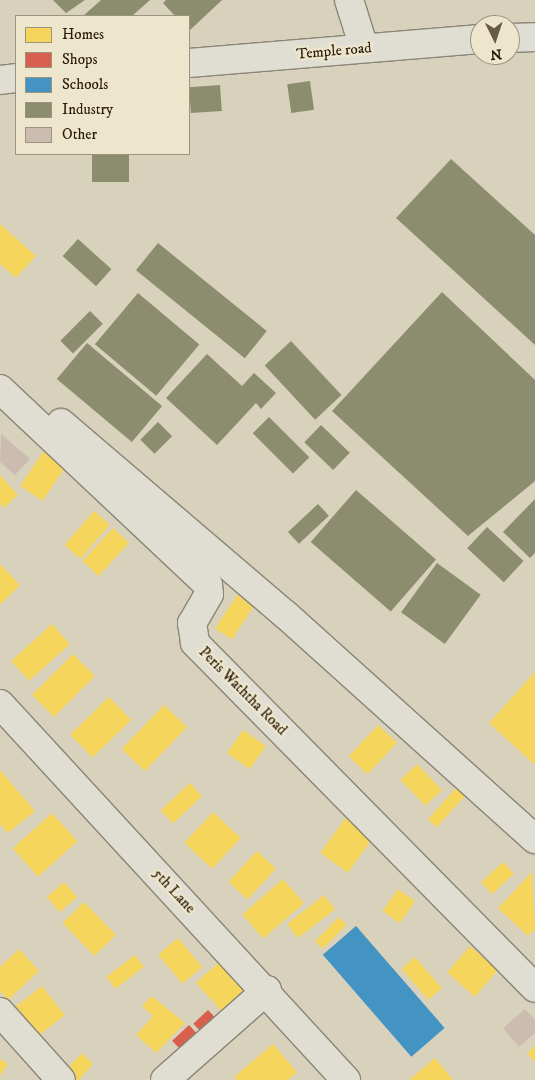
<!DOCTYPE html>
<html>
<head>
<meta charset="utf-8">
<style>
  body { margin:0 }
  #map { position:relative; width:535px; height:1080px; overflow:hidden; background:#d8d1bc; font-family:"IM FELL DW Pica",serif }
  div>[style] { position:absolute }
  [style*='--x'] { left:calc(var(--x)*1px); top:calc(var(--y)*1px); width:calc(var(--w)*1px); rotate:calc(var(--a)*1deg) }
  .homes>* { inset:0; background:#f6d55c; transform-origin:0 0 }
  .shops>* { inset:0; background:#d6604d; transform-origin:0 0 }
  .schools>* { inset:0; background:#4393c3; transform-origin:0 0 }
  .industry>* { inset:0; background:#8c8c6e; transform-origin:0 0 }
  .building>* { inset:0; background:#ccbcaf }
  .roads { filter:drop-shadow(1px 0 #8a8577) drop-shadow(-1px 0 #8a8577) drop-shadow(0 1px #8a8577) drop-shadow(0 -1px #8a8577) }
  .minor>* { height:28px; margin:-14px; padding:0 14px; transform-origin:14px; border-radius:14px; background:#e0ddd3 }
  span { translate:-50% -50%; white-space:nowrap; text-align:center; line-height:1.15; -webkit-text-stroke:5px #ede5cc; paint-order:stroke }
  .street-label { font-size:15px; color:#281a08 }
  .legend { position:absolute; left:15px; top:15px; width:175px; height:140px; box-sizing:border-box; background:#ede5cc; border:1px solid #9e947e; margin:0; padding:6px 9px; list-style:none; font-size:15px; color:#281a08 }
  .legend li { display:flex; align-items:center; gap:10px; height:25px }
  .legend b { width:25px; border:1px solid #9e947e }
  .north { position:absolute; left:470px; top:15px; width:50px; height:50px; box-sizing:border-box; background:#ede5cc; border:1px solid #9e947e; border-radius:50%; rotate:176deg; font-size:14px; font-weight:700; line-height:20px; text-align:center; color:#281a08 }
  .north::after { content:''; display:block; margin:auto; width:18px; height:22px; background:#665a47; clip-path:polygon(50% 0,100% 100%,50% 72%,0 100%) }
</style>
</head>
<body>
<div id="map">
  <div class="homes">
    <div style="clip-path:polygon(0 224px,36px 256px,16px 278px,0 264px)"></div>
    <div style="left:43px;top:452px;width:27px;height:41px;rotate:34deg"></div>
    <div style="clip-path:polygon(0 475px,18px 495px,4px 508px,0 503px)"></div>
    <div style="left:94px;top:511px;width:21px;height:45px;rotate:41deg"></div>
    <div style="left:113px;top:528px;width:22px;height:45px;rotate:43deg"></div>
    <div style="clip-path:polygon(0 564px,20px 585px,0 605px)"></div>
    <div style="left:237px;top:595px;width:20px;height:40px;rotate:33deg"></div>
    <div style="left:52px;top:624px;width:27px;height:55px;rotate:48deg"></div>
    <div style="left:73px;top:654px;width:31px;height:58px;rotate:45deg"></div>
    <div style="clip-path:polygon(535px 672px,535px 765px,489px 723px)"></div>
    <div style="left:109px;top:697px;width:32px;height:54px;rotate:46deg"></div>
    <div style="left:164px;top:705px;width:32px;height:61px;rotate:44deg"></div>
    <div style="left:378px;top:725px;width:26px;height:43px;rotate:43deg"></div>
    <div style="left:243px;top:730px;width:28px;height:28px;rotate:35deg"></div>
    <div style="left:417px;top:764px;width:36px;height:23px;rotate:46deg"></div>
    <div style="clip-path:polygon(0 770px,35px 811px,8px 833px,0 824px)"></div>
    <div style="left:190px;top:783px;width:18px;height:40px;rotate:47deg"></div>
    <div style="left:456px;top:788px;width:12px;height:42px;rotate:42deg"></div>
    <div style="left:352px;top:809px;width:34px;height:54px;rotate:36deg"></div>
    <div style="left:213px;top:812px;width:38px;height:42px;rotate:43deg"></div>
    <div style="left:52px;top:813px;width:38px;height:53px;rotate:48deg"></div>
    <div style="left:257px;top:851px;width:26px;height:42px;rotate:43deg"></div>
    <div style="left:503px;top:862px;width:16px;height:30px;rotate:47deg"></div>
    <div style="clip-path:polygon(532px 872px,535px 929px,528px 936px,498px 908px)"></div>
    <div style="left:283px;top:879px;width:32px;height:54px;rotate:49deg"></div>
    <div style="left:64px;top:882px;width:20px;height:23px;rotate:49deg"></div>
    <div style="left:398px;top:889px;width:21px;height:27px;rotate:35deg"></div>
    <div style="left:324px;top:895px;width:18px;height:47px;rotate:52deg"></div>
    <div style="left:84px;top:902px;width:46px;height:30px;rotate:46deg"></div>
    <div style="left:339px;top:917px;width:11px;height:34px;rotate:45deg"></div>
    <div style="left:178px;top:938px;width:38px;height:26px;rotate:50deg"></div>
    <div style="left:470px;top:946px;width:37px;height:35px;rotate:41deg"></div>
    <div style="clip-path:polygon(19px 949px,39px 971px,8px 1000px,0 991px,0 967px)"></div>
    <div style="left:135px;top:955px;width:15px;height:36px;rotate:53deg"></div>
    <div style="left:415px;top:957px;width:41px;height:18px;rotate:49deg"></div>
    <div style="left:219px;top:962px;width:39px;height:31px;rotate:48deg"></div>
    <div style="left:42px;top:986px;width:37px;height:33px;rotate:52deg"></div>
    <div style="clip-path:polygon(152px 996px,185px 1023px,156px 1053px,136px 1035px,153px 1016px,142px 1006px)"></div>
    <div style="clip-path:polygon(273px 1044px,297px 1072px,288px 1080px,237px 1080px,234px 1077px)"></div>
    <div style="clip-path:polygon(535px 1045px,535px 1062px,527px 1054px)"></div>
    <div style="clip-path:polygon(82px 1053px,93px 1064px,79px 1080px,71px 1080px,63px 1073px)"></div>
    <div style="clip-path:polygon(435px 1058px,453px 1080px,409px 1080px)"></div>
    <div style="clip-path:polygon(0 1059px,8px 1064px,0 1076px)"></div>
  </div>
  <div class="shops">
    <div style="left:208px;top:1010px;width:19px;height:20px;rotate:47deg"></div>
    <div style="left:189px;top:1025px;width:16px;height:23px;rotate:47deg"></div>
  </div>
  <div class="schools">
    <div style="left:356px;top:926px;width:135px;height:44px;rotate:49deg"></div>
  </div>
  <div class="industry">
    <div style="clip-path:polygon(53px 0,85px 0,66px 13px)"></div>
    <div style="clip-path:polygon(101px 0,150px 0,132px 16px,83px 16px)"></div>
    <div style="clip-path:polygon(166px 0,222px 0,189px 31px,189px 16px,175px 16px,163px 3px)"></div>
    <div style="left:310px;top:81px;width:29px;height:23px;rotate:82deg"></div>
    <div style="left:220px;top:85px;width:26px;height:31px;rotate:86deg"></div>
    <div style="left:92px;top:154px;width:37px;height:28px"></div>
    <div style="clip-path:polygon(451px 159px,535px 235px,535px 345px,396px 218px)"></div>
    <div style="left:78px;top:239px;width:45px;height:23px;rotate:42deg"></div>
    <div style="left:158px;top:243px;width:140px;height:35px;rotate:39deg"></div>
    <div style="clip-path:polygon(442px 292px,535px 380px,535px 481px,468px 536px,332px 411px)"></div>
    <div style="left:138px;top:293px;width:80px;height:67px;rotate:40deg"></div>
    <div style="left:90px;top:311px;width:18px;height:42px;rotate:45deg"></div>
    <div style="left:291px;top:341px;width:74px;height:36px;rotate:47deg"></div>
    <div style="left:87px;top:343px;width:98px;height:47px;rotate:40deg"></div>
    <div style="clip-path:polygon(207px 354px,242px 386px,254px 373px,276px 393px,261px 409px,256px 403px,217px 445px,166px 398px)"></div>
    <div style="left:269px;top:417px;width:57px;height:23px;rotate:45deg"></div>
    <div style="left:158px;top:422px;width:20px;height:25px;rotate:45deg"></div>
    <div style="left:321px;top:425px;width:40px;height:24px;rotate:44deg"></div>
    <div style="left:356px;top:490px;width:106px;height:69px;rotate:41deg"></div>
    <div style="clip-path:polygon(535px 499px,535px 553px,530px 558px,503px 532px)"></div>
    <div style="left:318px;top:504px;width:16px;height:41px;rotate:47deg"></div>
    <div style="left:487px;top:527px;width:50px;height:29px;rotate:43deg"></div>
    <div style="left:437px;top:563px;width:54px;height:61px;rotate:36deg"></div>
  </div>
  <div class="building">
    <div style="clip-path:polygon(1px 434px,30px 459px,15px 475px,0 462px)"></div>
    <div style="clip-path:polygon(525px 1009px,535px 1020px,535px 1033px,519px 1047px,503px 1028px)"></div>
  </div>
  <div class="roads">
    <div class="minor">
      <div style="--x:349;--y:0;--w:50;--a:72.6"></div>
      <div style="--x:510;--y:38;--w:25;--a:-2"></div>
      <div style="--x:189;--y:63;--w:292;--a:-4.7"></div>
      <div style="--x:0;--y:80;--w:16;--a:-7"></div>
      <div style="--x:0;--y:389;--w:286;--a:43.3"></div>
      <div style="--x:208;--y:585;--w:9;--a:84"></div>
      <div style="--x:209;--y:594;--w:34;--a:120"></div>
      <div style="--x:192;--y:623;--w:20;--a:81"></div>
      <div style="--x:195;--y:643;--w:484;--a:45.4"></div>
      <div style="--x:61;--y:423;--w:296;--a:40.5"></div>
      <div style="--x:286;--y:615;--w:335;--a:42"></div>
      <div style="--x:0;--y:704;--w:511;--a:47.38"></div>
      <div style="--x:0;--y:1012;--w:91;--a:48.1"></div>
      <div style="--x:165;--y:1080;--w:136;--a:-41.4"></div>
    </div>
  </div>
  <div class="street-label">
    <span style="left:334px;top:51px;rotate:-5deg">Temple road</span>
    <span style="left:243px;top:691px;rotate:45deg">Peris Waththa Road</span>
    <span style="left:174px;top:891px;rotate:47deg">5th Lane</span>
  </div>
  <ul class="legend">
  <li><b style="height:14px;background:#f6d55c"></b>Homes</li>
  <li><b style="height:14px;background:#d6604d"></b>Shops</li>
  <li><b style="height:14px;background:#4393c3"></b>Schools</li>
  <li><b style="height:14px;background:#8c8c6e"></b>Industry</li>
  <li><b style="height:14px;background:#ccbcaf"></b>Other</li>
  </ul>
  <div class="north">N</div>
</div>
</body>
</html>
